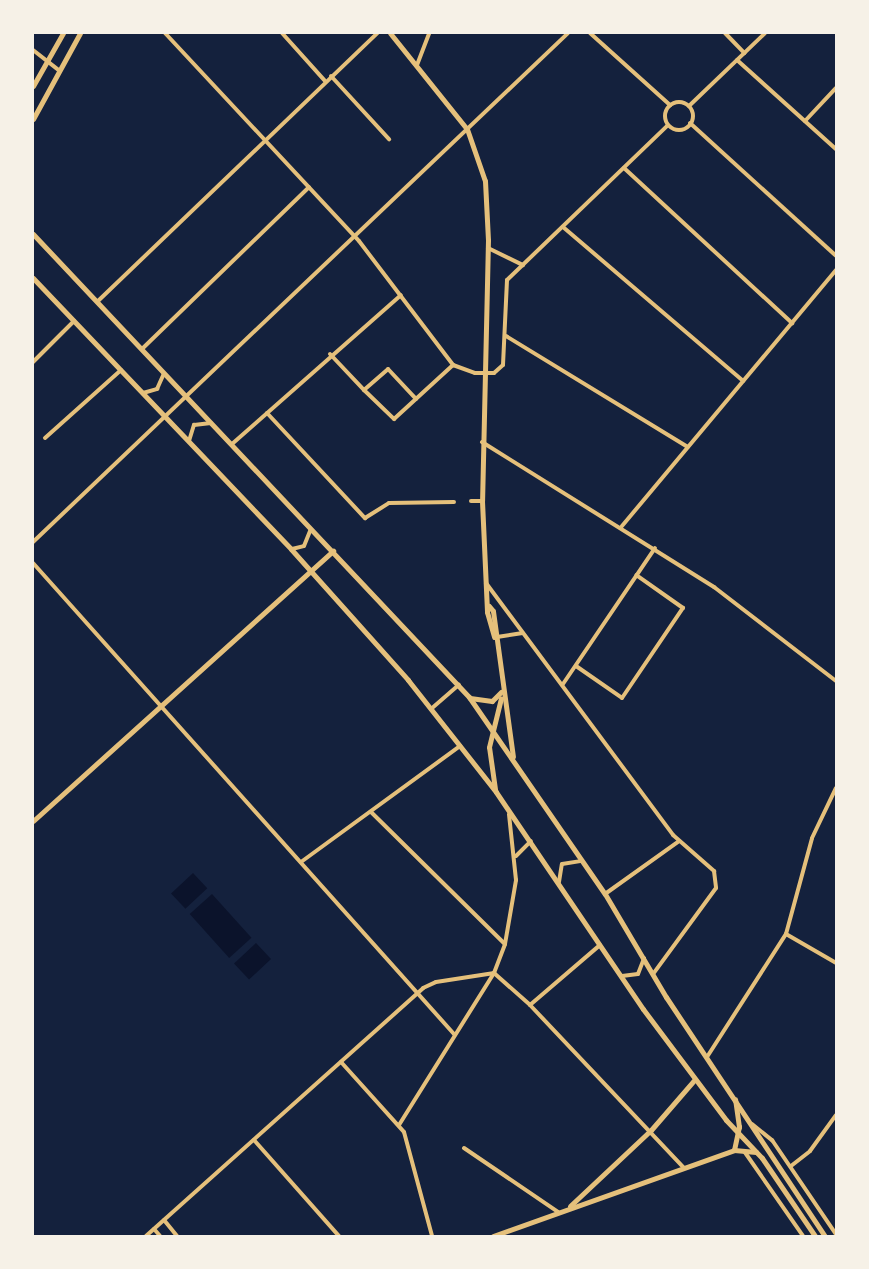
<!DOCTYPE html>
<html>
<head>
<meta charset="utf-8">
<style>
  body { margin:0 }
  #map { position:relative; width:869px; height:1269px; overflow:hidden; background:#14213d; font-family:Georgia,serif }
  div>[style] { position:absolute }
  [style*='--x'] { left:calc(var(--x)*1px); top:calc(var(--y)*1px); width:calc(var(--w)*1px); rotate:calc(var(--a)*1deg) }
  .water>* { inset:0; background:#0b132b; transform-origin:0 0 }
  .minor>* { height:4px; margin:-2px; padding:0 2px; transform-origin:2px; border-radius:2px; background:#e5c07b }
  .minor>.ring { margin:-2px; padding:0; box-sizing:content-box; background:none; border:4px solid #e5c07b; border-radius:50% }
  .tertiary>* { height:5px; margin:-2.5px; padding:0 2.5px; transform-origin:2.5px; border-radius:2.5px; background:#e5c07b }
  .secondary>* { height:5px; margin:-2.5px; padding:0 2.5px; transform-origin:2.5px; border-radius:2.5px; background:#e5c07b }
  span { translate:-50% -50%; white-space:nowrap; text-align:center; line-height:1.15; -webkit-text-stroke:6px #f6f1e7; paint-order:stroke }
  .frame { position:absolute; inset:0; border:34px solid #f6f1e7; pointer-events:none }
</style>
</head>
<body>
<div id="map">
  <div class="water">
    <div style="left:193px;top:873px;width:21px;height:30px;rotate:47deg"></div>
    <div style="left:212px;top:894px;width:59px;height:30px;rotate:48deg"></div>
    <div style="left:256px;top:943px;width:22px;height:30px;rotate:47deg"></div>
  </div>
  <div class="minor">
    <div style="--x:165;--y:33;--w:284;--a:47"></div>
    <div style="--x:359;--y:241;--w:156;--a:52.8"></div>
    <div style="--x:453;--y:365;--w:23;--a:20"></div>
    <div style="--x:475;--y:373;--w:19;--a:0"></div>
    <div style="--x:494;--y:373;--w:12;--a:-42"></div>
    <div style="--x:503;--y:365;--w:85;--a:-87.3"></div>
    <div style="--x:507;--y:280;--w:223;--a:-43.9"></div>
    <div style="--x:282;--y:33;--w:64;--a:48.1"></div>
    <div style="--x:590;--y:33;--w:108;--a:42"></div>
    <div style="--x:725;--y:33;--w:28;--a:46"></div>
    <div style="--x:33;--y:50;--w:33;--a:38"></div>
    <div style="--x:737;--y:60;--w:133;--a:42"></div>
    <div style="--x:417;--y:65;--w:34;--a:-69"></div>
    <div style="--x:331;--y:76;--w:86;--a:47.4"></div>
    <div class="ring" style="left:665px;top:102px;width:24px;height:24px"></div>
    <div style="--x:689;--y:106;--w:105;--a:-43.8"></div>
    <div style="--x:805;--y:121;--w:45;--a:-46.8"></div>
    <div style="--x:690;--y:123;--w:197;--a:42.3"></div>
    <div style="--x:624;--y:168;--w:229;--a:42.7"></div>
    <div style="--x:563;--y:227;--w:237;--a:40.5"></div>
    <div style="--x:488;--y:248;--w:39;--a:26"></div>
    <div style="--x:98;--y:301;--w:387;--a:-43.8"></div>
    <div style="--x:506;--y:336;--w:213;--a:31.4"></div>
    <div style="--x:143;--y:348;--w:231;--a:-44.1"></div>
    <div style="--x:330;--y:354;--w:50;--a:46.6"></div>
    <div style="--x:364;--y:390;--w:32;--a:-41"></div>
    <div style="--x:388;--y:369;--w:41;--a:47"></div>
    <div style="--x:33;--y:362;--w:58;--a:-45"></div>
    <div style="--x:364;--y:390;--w:42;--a:44"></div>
    <div style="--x:394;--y:419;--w:80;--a:-42.5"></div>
    <div style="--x:143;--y:393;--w:15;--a:-16"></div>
    <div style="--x:157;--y:389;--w:17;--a:-66"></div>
    <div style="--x:267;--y:413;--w:144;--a:47"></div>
    <div style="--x:365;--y:518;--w:28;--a:-32"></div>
    <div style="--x:389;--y:503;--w:65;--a:-0.9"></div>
    <div style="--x:45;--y:438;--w:102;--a:-41.8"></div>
    <div style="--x:189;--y:441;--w:17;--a:-73"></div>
    <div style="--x:194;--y:425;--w:17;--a:-7"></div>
    <div style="--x:482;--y:442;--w:274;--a:32"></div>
    <div style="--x:714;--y:587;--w:154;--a:37.6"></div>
    <div style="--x:232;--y:444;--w:225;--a:-41.4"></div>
    <div style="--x:471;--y:501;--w:11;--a:0"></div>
    <div style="--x:622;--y:526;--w:334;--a:-50.1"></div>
    <div style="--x:33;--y:542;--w:738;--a:-43.57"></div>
    <div style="--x:292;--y:549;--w:12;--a:-14"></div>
    <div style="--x:304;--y:546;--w:18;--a:-68"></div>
    <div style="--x:33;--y:563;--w:632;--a:48.21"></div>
    <div style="--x:486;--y:583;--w:314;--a:53.4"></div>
    <div style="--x:673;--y:835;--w:55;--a:41.3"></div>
    <div style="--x:714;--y:871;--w:17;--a:83"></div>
    <div style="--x:716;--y:888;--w:107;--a:126.2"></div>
    <div style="--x:497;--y:637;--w:26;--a:-9"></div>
    <div style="--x:576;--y:666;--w:56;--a:34.8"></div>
    <div style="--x:622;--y:698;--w:109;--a:-55.9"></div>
    <div style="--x:683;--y:608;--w:57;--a:-144.9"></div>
    <div style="--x:563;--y:684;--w:164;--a:-55.9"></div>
    <div style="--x:431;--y:709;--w:37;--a:-41"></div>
    <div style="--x:371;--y:812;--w:188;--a:44.6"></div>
    <div style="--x:516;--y:856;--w:21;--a:-45"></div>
    <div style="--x:301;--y:862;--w:197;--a:-36.1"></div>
    <div style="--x:559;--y:882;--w:18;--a:-81"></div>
    <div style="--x:562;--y:864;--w:20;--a:-9"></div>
    <div style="--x:605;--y:894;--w:91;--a:-35.6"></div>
    <div style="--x:786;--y:934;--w:58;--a:30.1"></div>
    <div style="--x:494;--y:973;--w:48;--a:41.6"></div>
    <div style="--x:530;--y:1005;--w:224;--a:46.6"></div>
    <div style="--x:622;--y:976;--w:16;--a:-7"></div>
    <div style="--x:638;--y:974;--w:17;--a:-69"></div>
    <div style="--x:530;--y:1005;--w:92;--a:-40.6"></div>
    <div style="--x:707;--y:1057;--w:146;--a:-57.3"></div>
    <div style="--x:786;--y:934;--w:99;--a:-74.8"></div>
    <div style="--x:812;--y:838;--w:55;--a:-64.4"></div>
    <div style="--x:341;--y:1062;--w:94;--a:48"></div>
    <div style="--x:404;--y:1132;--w:108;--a:74.9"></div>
    <div style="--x:752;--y:1124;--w:26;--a:39"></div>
    <div style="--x:772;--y:1140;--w:114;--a:55.8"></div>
    <div style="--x:399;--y:1125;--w:179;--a:-58"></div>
    <div style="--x:494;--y:973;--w:31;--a:-69"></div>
    <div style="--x:505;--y:944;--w:65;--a:-80.2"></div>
    <div style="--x:516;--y:880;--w:66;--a:-96.1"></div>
    <div style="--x:254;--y:1140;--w:128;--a:48.5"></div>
    <div style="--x:464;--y:1148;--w:114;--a:34.2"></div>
    <div style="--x:744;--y:1151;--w:103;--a:55.2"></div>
    <div style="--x:791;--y:1166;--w:24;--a:-38"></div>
    <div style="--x:810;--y:1151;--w:44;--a:-54.2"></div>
    <div style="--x:164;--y:1220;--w:21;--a:51"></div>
    <div style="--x:154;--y:1229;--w:9;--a:49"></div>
    <div style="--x:146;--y:1236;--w:372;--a:-41.8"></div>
    <div style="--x:423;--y:988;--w:14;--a:-25"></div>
    <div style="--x:436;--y:982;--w:59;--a:-8.8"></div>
  </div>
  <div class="tertiary">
    <div style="--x:390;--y:33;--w:123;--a:51.3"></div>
    <div style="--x:467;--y:129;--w:55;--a:70.9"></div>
    <div style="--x:485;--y:181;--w:59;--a:87.1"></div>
    <div style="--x:488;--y:240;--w:261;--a:91.3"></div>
    <div style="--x:482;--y:501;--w:111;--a:87.4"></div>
    <div style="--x:487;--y:612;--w:26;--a:74"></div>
    <div style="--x:33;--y:234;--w:636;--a:46.72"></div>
    <div style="--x:469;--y:697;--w:239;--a:55.4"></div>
    <div style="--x:605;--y:894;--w:120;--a:59.4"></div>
    <div style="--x:666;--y:997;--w:287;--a:56.4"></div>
    <div style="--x:33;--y:278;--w:374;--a:46.4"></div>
    <div style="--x:291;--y:549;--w:176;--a:48.2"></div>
    <div style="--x:408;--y:680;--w:142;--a:51.8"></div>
    <div style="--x:496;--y:792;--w:262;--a:55.9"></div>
    <div style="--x:643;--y:1009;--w:139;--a:53.2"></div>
    <div style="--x:726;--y:1120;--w:52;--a:46.5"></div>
    <div style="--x:762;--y:1158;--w:94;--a:55.8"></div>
    <div style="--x:489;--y:606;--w:6;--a:51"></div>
    <div style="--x:493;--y:611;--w:147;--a:82.2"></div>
    <div style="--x:470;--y:698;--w:22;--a:8"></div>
    <div style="--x:492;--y:701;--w:13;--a:-45"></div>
    <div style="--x:495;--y:789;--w:42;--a:-98.1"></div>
    <div style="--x:489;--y:747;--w:50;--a:-76.2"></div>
    <div style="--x:33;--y:821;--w:404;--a:-42"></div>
    <div style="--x:734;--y:1150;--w:24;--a:-78"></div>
    <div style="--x:739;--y:1127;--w:28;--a:-98"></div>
    <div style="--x:570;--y:1206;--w:111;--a:-43.2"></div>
    <div style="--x:651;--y:1130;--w:67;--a:-49.2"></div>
    <div style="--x:493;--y:1236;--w:256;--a:-19.6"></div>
    <div style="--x:734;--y:1150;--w:22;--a:5"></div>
  </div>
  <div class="secondary">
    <div style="--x:33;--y:86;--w:61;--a:-60.5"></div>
    <div style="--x:33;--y:119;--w:98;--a:-61.3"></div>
  </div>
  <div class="frame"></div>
</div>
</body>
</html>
